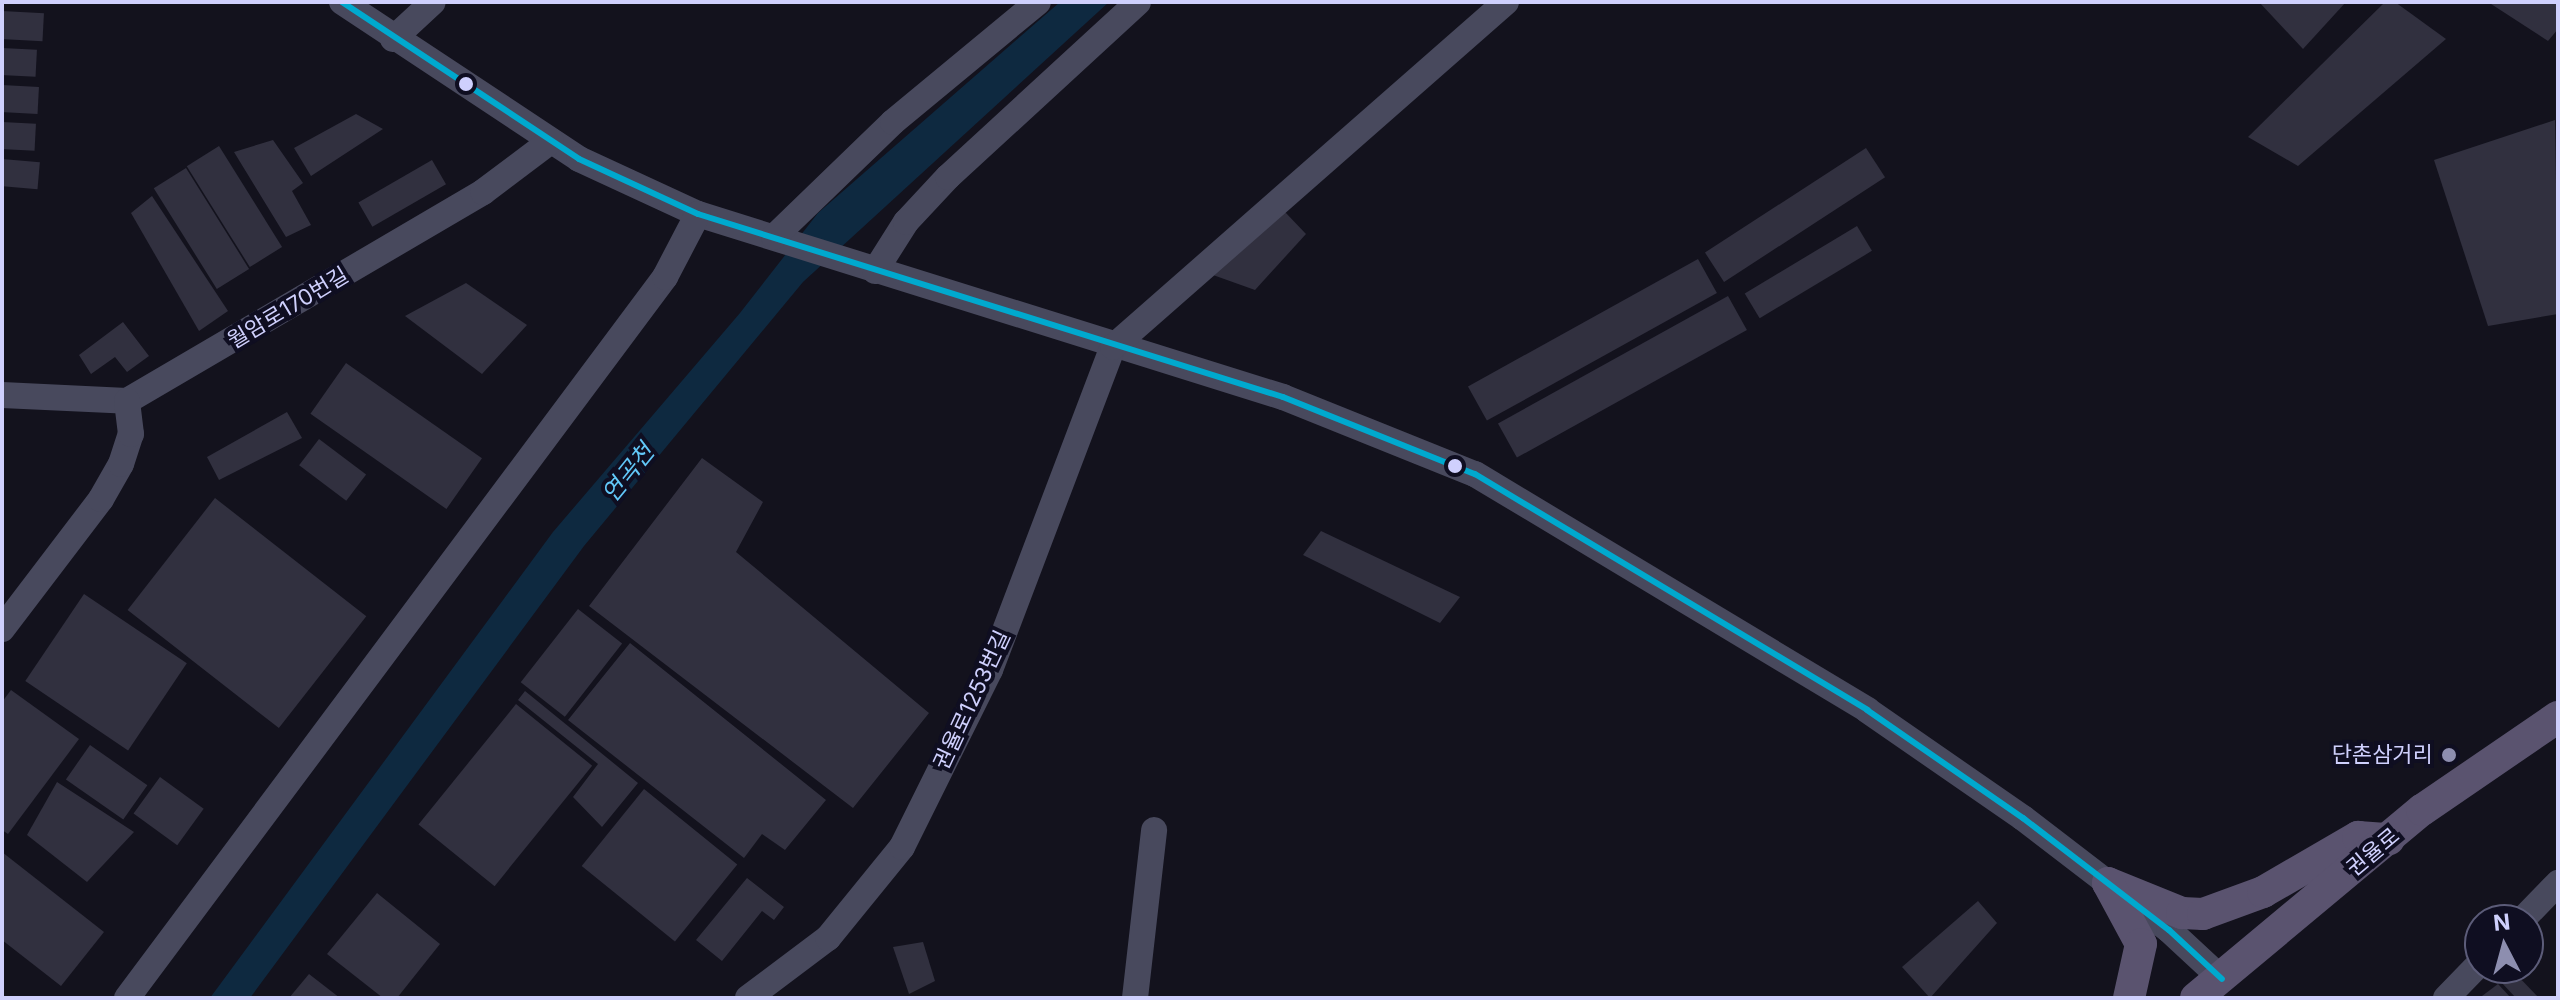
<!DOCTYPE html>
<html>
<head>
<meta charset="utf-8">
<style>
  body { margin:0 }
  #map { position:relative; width:2560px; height:1000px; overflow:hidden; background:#13121d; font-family:Inter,"Noto Sans KR",sans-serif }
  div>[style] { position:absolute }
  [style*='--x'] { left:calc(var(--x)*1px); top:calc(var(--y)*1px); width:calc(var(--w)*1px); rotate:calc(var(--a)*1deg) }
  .water>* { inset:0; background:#0e2940 }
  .building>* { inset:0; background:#31303f; transform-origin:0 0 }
  .minor>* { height:26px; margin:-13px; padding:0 13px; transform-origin:13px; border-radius:13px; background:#48495d }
  .major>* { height:32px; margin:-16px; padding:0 16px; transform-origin:16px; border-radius:16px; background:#5a536f }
  .bus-1>* { height:6px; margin:-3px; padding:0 3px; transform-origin:3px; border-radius:3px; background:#00a9ce }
  .dots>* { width:22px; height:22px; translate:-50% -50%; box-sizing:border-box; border:4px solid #0f0e21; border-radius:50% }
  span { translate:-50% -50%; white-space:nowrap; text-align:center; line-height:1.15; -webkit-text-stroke:8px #0f0e21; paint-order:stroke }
  .street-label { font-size:22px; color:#cfd0fd }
  .poi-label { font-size:22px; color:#cfd0fd }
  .right { translate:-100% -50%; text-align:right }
  .water-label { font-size:24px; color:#62c8f9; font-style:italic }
  .frame { position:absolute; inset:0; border:4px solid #cfd0fd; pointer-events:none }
  .north { position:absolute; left:2464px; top:904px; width:80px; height:80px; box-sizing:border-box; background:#0f0e21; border:2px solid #5c5c79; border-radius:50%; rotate:354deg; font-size:22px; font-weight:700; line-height:32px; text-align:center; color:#cfd0fd }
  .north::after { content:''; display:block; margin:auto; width:28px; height:36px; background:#8d8eaf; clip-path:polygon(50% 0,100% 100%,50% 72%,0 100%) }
</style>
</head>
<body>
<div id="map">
  <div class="water">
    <div style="clip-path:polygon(1060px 2px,1109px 2px,803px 282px,584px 546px,250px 998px,210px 998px,553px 532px,740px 313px,818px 213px)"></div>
  </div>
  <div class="building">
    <div style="clip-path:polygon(2259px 2px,2346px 2px,2303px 49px)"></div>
    <div style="clip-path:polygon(2385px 2px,2395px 2px,2446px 39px,2298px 166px,2248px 137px)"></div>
    <div style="clip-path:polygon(2488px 2px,2558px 2px,2558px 29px,2548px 41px)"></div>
    <div style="left:2px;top:11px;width:42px;height:28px;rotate:3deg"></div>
    <div style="left:2px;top:48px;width:35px;height:27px;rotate:3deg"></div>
    <div style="left:2px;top:85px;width:37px;height:27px;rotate:3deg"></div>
    <div style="clip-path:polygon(356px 114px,383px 129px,311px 176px,294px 148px)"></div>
    <div style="clip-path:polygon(2555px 120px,2558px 314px,2488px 326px,2434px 160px)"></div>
    <div style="left:2px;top:122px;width:34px;height:27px;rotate:3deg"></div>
    <div style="clip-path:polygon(273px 140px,303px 183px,292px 191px,311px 225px,286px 237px,234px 152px)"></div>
    <div style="left:219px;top:146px;width:119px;height:38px;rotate:58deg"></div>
    <div style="left:1866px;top:148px;width:35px;height:192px;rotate:57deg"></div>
    <div style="left:2px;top:159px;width:38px;height:27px;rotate:5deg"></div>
    <div style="left:432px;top:160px;width:28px;height:85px;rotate:60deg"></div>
    <div style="left:186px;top:168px;width:119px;height:38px;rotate:58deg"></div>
    <div style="clip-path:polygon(152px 196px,228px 311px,199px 331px,131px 213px)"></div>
    <div style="clip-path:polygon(1285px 212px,1306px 234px,1255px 290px,1213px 275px)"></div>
    <div style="left:1857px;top:226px;width:29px;height:131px;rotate:59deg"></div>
    <div style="left:1698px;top:259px;width:39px;height:263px;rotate:61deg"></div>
    <div style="clip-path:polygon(466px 283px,527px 325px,482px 374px,405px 316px)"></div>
    <div style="left:1728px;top:296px;width:39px;height:263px;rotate:61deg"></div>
    <div style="clip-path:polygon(123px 322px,149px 356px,127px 372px,115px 357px,91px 374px,79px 355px)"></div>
    <div style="left:346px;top:363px;width:166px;height:62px;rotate:35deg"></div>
    <div style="clip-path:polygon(287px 412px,302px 438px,219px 480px,207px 457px)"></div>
    <div style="left:319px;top:439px;width:59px;height:33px;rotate:37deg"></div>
    <div style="clip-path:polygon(702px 458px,763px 502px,736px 552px,929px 713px,853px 808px,589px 606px)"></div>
    <div style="left:215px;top:498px;width:192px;height:142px;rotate:38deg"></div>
    <div style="clip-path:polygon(1321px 531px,1460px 597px,1440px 623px,1303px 555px)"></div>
    <div style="left:84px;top:594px;width:124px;height:105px;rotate:34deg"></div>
    <div style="left:578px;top:609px;width:56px;height:93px;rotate:38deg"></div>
    <div style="clip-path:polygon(630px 643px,826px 800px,785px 850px,762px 834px,744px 858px,568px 720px)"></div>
    <div style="clip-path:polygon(11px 690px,79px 739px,8px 834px,2px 830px,2px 702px)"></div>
    <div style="clip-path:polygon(525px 691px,638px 783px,602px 827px,573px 797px,598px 764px,518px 700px)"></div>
    <div style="left:516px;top:704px;width:98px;height:155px;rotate:39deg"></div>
    <div style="left:90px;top:745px;width:70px;height:42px;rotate:35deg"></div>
    <div style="left:160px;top:777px;width:54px;height:45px;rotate:36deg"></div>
    <div style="clip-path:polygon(57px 782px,134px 832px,87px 882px,27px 835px)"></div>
    <div style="left:644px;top:789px;width:120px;height:99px;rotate:39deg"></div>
    <div style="clip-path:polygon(2px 852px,104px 932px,61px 986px,2px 940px)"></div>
    <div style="clip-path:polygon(747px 878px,784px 907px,774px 920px,762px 911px,722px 961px,696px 940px)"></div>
    <div style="clip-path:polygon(377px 893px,440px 944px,397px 998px,383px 998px,327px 954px)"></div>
    <div style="clip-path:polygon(1978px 901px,1997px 923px,1930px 998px,1902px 967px)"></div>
    <div style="clip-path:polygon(923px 942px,935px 981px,909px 994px,893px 947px)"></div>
    <div style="clip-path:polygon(2514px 972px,2539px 998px,2516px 998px,2501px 982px)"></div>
    <div style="clip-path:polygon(309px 974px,340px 998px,289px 998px)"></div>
    <div style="clip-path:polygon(2498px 984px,2511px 998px,2482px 996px)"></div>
  </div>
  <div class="minor">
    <div style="--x:342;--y:2;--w:284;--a:33.5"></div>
    <div style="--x:579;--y:159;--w:131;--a:24.8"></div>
    <div style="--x:698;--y:214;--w:613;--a:17.37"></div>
    <div style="--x:1283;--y:397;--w:207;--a:21.9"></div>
    <div style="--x:1475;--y:474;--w:458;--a:31"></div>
    <div style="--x:1867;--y:710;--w:190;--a:34.7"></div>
    <div style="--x:2023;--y:818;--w:184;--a:37.5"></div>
    <div style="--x:2169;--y:930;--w:72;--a:42.8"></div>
    <div style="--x:393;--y:39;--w:54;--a:-42.8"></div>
    <div style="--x:774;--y:237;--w:165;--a:-44"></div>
    <div style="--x:893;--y:122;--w:188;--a:-39.6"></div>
    <div style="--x:875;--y:271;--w:58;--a:-57.7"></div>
    <div style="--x:906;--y:222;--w:62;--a:-47"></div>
    <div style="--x:948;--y:177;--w:258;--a:-42.6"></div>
    <div style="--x:2;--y:395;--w:125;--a:2.7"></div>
    <div style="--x:127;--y:401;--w:413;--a:-30.4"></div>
    <div style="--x:483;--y:192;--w:85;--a:-36.9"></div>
    <div style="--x:2;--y:629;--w:163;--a:-52.7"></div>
    <div style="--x:101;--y:499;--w:40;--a:-60.3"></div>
    <div style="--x:121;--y:464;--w:32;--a:-72"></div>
    <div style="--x:131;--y:434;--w:33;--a:-97"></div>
    <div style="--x:2522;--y:920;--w:52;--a:-45.8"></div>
    <div style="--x:127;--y:998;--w:900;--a:-53.27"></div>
    <div style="--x:665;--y:277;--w:71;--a:-62.4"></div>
    <div style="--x:748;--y:998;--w:100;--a:-36.9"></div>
    <div style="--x:828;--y:938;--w:117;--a:-50.9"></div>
    <div style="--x:902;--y:847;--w:198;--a:-63.6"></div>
    <div style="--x:990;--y:670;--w:346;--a:-69.2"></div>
    <div style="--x:1113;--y:347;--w:523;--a:-41.28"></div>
    <div style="--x:1135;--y:998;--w:169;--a:-83.5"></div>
    <div style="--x:2446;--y:998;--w:49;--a:-45.8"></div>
  </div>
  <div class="major">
    <div style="--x:2108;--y:883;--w:80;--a:22.1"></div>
    <div style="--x:2182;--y:913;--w:21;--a:3"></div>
    <div style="--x:2203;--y:914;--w:64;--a:-20.1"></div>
    <div style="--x:2263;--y:892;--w:110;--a:-30.1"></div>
    <div style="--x:2358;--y:837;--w:31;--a:4"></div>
    <div style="--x:2108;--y:883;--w:69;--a:61.6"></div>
    <div style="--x:2141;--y:944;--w:55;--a:102.5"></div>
    <div style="--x:2196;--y:998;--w:294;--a:-39.8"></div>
    <div style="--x:2422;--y:810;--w:165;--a:-34.4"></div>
  </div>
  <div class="bus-1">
    <div style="--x:342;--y:2;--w:284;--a:33.5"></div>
    <div style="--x:579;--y:159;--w:131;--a:24.8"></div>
    <div style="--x:698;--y:214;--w:613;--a:17.37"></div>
    <div style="--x:1283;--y:397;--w:207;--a:21.9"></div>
    <div style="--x:1475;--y:474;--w:458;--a:31"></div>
    <div style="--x:1867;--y:710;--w:190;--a:34.7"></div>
    <div style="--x:2023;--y:818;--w:184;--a:37.5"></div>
    <div style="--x:2169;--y:930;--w:72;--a:42.8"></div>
  </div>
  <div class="dots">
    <div style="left:466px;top:84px;background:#cfd0fd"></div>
    <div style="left:1455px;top:466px;background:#cfd0fd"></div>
    <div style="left:2449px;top:755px;background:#8d8eaf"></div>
  </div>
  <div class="street-label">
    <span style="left:288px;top:308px;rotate:-31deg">월암로170번길</span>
    <span style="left:972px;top:700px;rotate:-65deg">권율로1253번길</span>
    <span style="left:2373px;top:852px;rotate:-40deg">권율로</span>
  </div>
  <div class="poi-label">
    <span class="right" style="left:2433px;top:755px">단촌삼거리</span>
  </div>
  <div class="water-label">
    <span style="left:628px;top:473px;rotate:-51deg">연곡천</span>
  </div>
  <div class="frame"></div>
  <div class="north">N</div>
</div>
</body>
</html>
